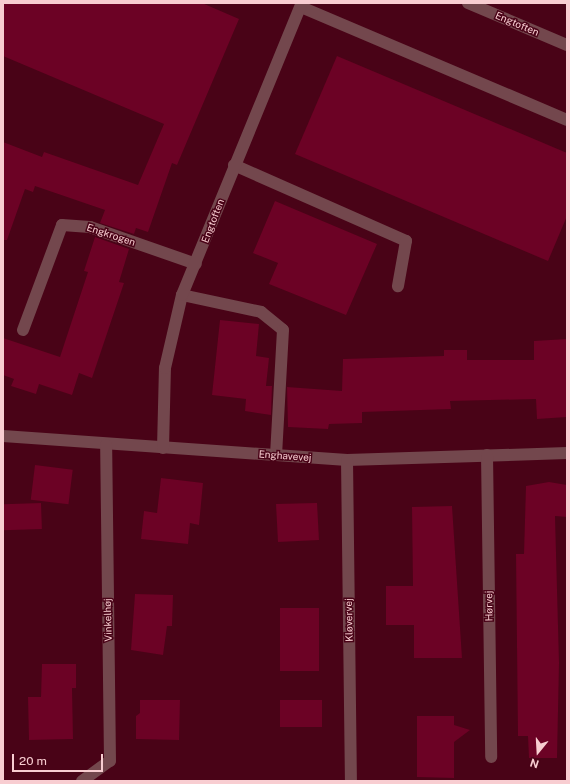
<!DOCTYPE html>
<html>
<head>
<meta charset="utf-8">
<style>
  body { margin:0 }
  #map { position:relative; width:570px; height:784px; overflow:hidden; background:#490317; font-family:"Public Sans",sans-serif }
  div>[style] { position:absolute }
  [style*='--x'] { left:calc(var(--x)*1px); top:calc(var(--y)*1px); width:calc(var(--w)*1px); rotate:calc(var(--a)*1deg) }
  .building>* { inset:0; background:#6c0225; transform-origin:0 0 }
  .minor>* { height:12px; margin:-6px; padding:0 6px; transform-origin:6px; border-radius:6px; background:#73474d }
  span { translate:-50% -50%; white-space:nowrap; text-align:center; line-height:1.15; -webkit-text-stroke:3px #490317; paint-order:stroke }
  .street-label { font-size:10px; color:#f8cdd1 }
  .frame { position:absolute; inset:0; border:4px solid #f8cdd1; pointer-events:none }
  .north { position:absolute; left:518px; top:732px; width:40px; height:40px; -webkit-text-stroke:3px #490317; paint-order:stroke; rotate:198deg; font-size:11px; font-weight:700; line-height:16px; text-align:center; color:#f8cdd1 }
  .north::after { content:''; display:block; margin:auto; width:14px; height:18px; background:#f8cdd1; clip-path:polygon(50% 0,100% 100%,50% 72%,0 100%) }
  .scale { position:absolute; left:12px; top:754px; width:91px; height:18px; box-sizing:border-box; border:2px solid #f8cdd1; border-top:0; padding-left:5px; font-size:12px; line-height:14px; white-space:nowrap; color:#f8cdd1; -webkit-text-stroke:3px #490317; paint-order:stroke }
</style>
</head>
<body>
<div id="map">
  <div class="building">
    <div style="clip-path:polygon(3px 3px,202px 3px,239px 19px,177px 165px,172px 163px,148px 232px,136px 228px,134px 234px,100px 223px,105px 210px,35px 186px,33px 192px,25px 189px,7px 240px,3px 240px,3px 142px,42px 157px,44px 152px,138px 185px,164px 124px,3px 56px)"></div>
    <div style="clip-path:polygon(337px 56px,567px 153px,567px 216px,548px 261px,295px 154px)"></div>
    <div style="clip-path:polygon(275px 201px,377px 244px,346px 315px,269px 284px,278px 263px,253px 253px)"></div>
    <div style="clip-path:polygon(95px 237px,129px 249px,119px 282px,124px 283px,92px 378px,79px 373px,72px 395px,39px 384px,36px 394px,11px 386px,14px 379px,3px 375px,3px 338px,60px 357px,88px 272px,84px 271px)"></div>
    <div style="clip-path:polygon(220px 320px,259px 324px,256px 356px,269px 358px,266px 386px,272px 386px,271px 415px,245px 411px,246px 399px,212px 395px)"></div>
    <div style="clip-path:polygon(567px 339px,567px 417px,537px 419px,536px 399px,450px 401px,451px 409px,362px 412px,362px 423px,329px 424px,328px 429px,288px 427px,287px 387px,342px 391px,343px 359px,444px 356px,444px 350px,467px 350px,467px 360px,534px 360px,534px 341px)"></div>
    <div style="left:35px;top:465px;width:38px;height:35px;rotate:7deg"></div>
    <div style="clip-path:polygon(161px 478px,203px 483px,199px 525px,190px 523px,188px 544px,141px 539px,144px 511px,157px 513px)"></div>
    <div style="clip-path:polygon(549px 482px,567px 485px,567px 517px,555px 516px,559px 663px,557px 758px,529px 758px,528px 736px,518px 736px,516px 554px,524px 554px,526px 486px)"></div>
    <div style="left:41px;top:503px;width:26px;height:38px;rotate:88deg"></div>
    <div style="clip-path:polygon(315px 503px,317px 503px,319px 540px,278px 542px,276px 504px)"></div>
    <div style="clip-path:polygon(452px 506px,462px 658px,414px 658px,414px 625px,386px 625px,386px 586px,413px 586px,412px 507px)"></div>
    <div style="clip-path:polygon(135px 594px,173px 595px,172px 626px,167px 626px,163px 655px,131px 650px)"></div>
    <div style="left:280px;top:608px;width:39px;height:63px"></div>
    <div style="clip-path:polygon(42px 664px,76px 664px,76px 688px,72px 688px,73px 739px,29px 740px,28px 697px,41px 697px)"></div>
    <div style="clip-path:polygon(140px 700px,180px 700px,179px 740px,136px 739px,136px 716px,140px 713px)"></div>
    <div style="left:280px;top:700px;width:42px;height:27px"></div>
    <div style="clip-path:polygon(417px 716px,454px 716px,454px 725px,470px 730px,454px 742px,454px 778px,417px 777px)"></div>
  </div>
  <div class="minor">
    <div style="--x:468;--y:3;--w:108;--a:23"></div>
    <div style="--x:301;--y:7;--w:289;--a:23"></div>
    <div style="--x:234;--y:165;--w:188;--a:23.8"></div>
    <div style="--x:406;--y:241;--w:46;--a:100.1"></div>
    <div style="--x:182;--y:295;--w:81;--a:12.1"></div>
    <div style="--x:261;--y:312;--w:28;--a:39"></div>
    <div style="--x:283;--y:330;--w:125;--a:93.2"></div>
    <div style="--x:23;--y:330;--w:112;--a:-69.6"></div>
    <div style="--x:62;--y:225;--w:28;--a:4"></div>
    <div style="--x:90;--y:227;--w:112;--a:19.2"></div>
    <div style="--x:3;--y:436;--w:345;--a:4"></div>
    <div style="--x:347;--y:460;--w:220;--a:-1.8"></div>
    <div style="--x:163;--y:448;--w:80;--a:-88.6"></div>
    <div style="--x:165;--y:368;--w:75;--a:-76.9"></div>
    <div style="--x:182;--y:295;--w:316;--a:-67.7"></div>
    <div style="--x:487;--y:455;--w:302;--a:89.2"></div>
    <div style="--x:347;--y:460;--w:321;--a:89.3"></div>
    <div style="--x:82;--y:781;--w:34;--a:-36"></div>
    <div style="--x:110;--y:761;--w:316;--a:-90.7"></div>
  </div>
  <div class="street-label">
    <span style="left:517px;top:24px;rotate:23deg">Engtoften</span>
    <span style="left:213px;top:221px;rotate:-69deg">Engtoften</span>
    <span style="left:111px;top:235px;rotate:18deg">Engkrogen</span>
    <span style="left:285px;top:456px;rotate:4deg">Enghavevej</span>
    <span style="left:489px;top:606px;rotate:-91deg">Hørvej</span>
    <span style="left:108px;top:620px;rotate:-91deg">Vinkelhøj</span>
    <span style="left:349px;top:620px;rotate:-91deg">Kløvervej</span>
  </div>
  <div class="frame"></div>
  <div class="north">N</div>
  <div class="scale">20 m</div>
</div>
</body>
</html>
